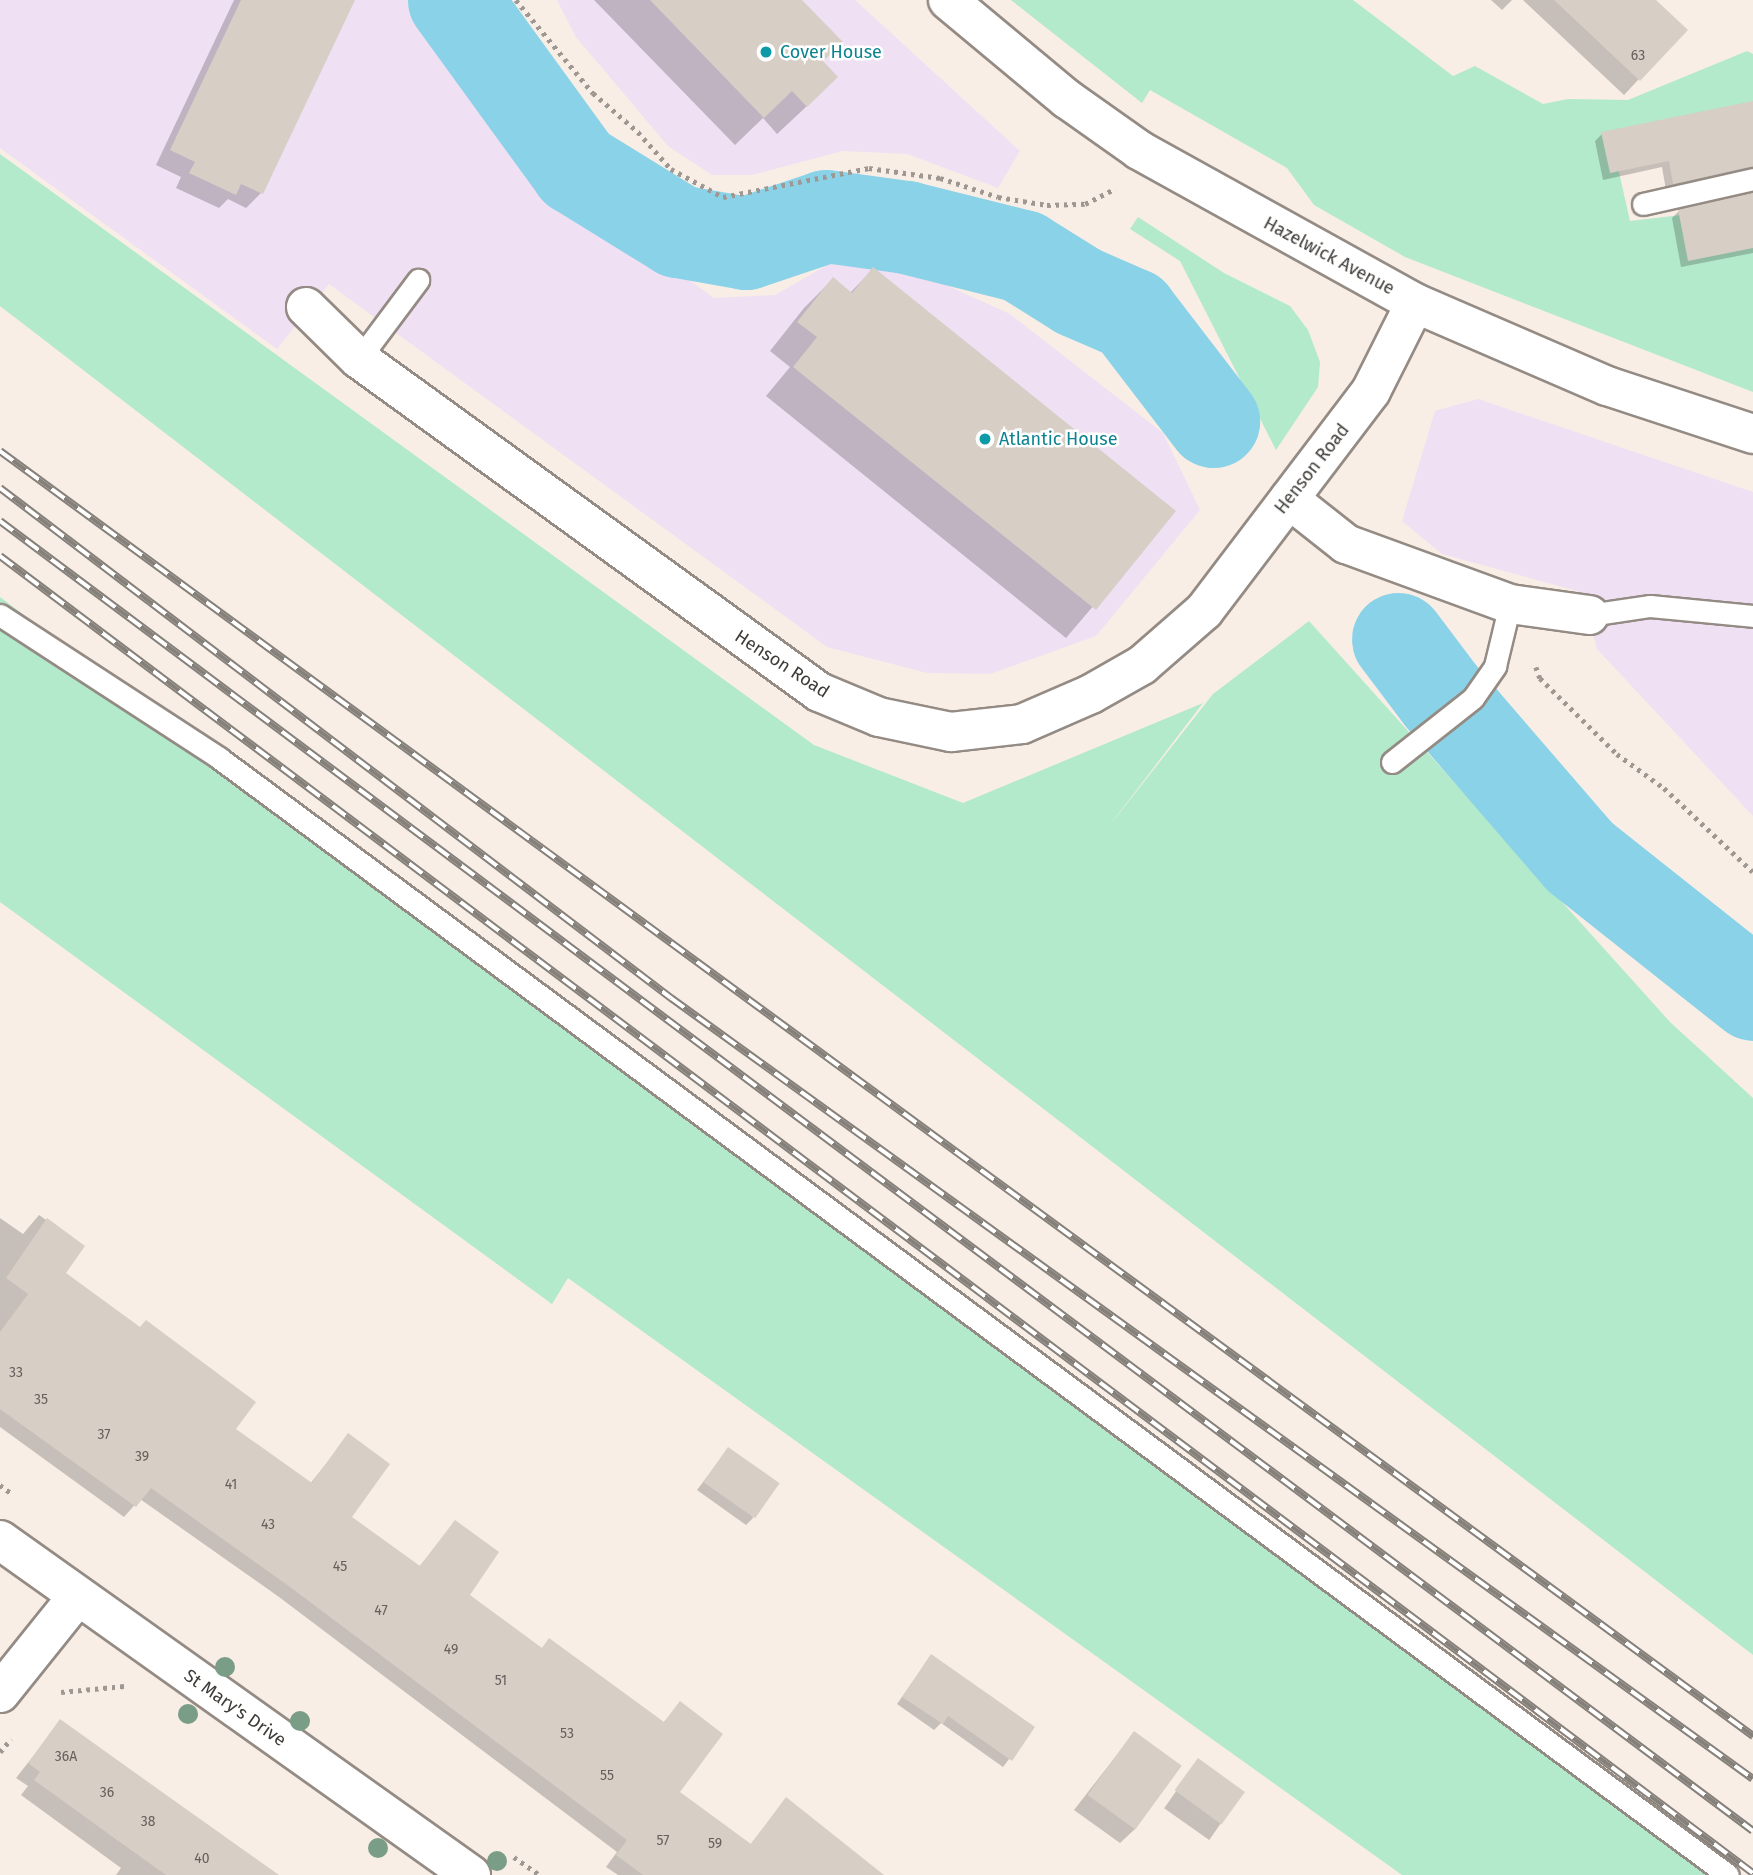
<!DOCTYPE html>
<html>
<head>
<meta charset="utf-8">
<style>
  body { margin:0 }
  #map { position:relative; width:1753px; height:1875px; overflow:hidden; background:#f8eee6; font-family:"Fira Sans",sans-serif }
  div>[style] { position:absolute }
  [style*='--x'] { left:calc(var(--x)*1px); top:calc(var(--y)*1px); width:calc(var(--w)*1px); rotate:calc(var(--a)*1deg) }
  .commercial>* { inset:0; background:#efe0f3 }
  .green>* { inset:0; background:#b2eacb }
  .shadow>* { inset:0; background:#0003; transform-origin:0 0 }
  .river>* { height:93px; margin:-46.5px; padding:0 46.5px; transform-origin:46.5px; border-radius:46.5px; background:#8ad2e7 }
  .building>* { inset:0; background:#d7cec6; transform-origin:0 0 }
  .path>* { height:4.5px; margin-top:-2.25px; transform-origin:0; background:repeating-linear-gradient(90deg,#9f9892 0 3.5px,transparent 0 8.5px) }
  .roads { filter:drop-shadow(2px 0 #948b84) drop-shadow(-2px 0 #948b84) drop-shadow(0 2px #948b84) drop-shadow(0 -2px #948b84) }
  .service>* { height:21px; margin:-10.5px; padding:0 10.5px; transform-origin:10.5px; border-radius:10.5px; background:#fff }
  .minor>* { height:38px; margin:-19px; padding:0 19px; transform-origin:19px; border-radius:19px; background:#fff }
  .tertiary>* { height:38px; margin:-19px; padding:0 19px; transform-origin:19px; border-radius:19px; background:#fff }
  .rail>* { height:8px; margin-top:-4px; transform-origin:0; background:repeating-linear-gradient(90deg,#fff 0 16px,#86807b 0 32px); box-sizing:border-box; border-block:2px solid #86807b }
  .trees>* { width:20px; height:20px; margin:-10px; border-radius:50%; background:#7a9d88 }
  .dots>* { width:19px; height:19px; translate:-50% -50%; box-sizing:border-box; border:4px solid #fff; border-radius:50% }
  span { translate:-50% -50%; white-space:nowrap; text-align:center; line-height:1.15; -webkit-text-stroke:5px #fff; paint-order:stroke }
  .number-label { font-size:14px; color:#65605c }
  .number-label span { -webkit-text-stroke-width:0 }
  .culture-label { font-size:18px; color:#0d838f }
  .left { translate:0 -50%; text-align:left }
  .street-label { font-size:18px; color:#3f3c38 }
</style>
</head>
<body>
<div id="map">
  <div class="commercial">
    <div style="clip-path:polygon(0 0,431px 0,493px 85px,485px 106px,584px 204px,714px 298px,775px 295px,827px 265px,860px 256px,891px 260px,1010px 314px,1163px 433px,1200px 510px,1096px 636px,990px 674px,927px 673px,827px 647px,329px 284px,277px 349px,0 148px)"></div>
    <div style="clip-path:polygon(557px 0,855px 0,1020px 151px,998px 188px,907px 154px,843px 151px,752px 175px,712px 175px,668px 146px,576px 37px)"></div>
    <div style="clip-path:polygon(1478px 399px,1753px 492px,1753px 816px,1597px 649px,1581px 592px,1442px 554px,1402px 521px,1435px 411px)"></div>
  </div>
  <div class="green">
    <div style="clip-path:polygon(1011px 0,1353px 0,1453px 76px,1475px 66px,1543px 104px,1568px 99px,1628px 100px,1747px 51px,1753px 54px,1753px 105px,1612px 141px,1630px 221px,1681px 215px,1753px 242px,1753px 392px,1405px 257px,1314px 205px,1287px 168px,1150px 90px,1142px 103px)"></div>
    <div style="clip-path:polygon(0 154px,814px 745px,963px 803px,1203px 703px,1103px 834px,1213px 694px,1309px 621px,1670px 1022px,1753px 1098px,1753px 1655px,0 306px)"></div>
    <div style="clip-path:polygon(1138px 217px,1224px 273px,1290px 306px,1308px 330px,1320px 362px,1318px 387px,1276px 450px,1180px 261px,1130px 229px)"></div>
    <div style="clip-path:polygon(0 597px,101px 673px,1728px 1875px,1402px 1875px,568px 1278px,552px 1304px,0 902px)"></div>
  </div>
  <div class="shadow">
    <div style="clip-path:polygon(234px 0,353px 0,261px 193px,246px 208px,228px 199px,219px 208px,176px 188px,181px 177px,156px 165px)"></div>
    <div style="clip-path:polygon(594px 0,800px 0,821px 62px,807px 106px,777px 134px,763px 118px,735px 145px)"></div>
    <div style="clip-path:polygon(1491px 0,1512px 0,1502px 10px)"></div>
    <div style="clip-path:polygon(1523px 0,1654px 0,1685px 30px,1624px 95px)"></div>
    <div style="clip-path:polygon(1753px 102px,1753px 176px,1666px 190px,1662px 167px,1603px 180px,1595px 141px,1602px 134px)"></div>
    <div style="clip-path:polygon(1753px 194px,1753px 253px,1681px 267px,1672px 218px,1679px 211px)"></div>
    <div style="clip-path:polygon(873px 269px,1174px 511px,1066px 638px,766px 396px,790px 367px,770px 351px,804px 308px,833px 279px,850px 293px)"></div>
    <div style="clip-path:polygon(39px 1215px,83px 1246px,63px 1273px,234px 1429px,310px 1484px,348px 1436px,349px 1517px,419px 1567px,455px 1523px,467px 1595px,541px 1649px,549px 1641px,663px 1723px,680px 1704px,677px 1792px,750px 1845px,786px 1799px,881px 1875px,618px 1875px,606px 1867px,617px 1852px,279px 1597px,140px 1499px,124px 1517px,0 1427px,0 1218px,23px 1234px)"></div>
    <div style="clip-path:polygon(728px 1449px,753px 1518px,746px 1525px,697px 1490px)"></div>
    <div style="clip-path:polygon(931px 1656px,1033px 1728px,1003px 1767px,941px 1723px,934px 1730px,897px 1704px)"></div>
    <div style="clip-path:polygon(61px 1721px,275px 1875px,116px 1875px,121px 1868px,21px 1795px,28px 1786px,16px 1778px)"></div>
    <div style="clip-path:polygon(1134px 1733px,1135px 1829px,1120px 1843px,1074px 1810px)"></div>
    <div style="left:1198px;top:1760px;width:55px;height:59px;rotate:35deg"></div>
  </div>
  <div class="river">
    <div style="--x:454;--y:0;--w:208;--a:54"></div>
    <div style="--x:576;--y:168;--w:120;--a:31.7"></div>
    <div style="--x:678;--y:231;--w:69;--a:10"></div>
    <div style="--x:746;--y:243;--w:84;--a:-18.6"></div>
    <div style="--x:826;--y:216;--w:81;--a:7.8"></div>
    <div style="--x:906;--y:227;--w:120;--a:14"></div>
    <div style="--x:1022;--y:256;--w:66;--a:32"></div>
    <div style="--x:1078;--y:291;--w:58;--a:23.5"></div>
    <div style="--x:1131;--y:314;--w:135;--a:52.5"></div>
    <div style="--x:1398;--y:639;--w:71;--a:53"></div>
    <div style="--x:1441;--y:696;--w:211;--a:49.2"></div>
    <div style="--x:1579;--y:856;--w:222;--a:38.4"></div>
  </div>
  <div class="building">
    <div style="clip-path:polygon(241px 0,355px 0,263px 194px,241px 184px,236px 195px,189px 173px,195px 162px,170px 150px)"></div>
    <div style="clip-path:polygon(650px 0,802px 0,843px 42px,823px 61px,838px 77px,807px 107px,792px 91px,764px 118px)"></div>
    <div style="clip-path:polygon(1554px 0,1656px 0,1688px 30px,1640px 81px)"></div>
    <div style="clip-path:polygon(1753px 101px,1753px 166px,1673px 184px,1669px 161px,1610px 173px,1601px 132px)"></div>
    <div style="clip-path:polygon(1753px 192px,1753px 248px,1688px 261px,1678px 209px)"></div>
    <div style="clip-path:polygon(873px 267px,1176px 511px,1096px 610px,793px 367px,817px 337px,797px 322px,833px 277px,852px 293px)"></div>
    <div style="clip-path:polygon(47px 1218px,85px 1246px,66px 1273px,140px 1327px,146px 1320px,256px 1402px,236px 1429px,312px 1483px,348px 1433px,390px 1464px,352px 1517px,420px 1566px,455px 1520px,499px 1552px,470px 1595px,542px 1648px,549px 1638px,664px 1722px,680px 1701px,723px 1734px,680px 1792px,751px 1844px,786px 1797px,884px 1875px,643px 1875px,616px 1855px,627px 1840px,290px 1587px,151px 1488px,136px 1507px,0 1409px,0 1332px,28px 1294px,6px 1278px)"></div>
    <div style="left:728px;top:1447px;width:63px;height:43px;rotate:35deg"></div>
    <div style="clip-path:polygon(931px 1654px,1035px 1727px,1012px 1761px,948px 1716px,943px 1724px,902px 1697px)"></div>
    <div style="clip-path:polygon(60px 1719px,148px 1782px,279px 1875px,166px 1875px,110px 1835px,34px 1780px,40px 1772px,28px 1763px)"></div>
    <div style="left:1134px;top:1731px;width:59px;height:79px;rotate:36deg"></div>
    <div style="left:1198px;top:1758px;width:58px;height:40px;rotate:36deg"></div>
  </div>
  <div class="path">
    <div style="--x:516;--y:0;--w:121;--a:50.4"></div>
    <div style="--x:593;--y:93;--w:60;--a:40.9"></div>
    <div style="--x:638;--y:132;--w:50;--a:48.3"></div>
    <div style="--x:671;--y:169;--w:59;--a:28.3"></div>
    <div style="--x:723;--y:197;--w:149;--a:-11.2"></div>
    <div style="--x:869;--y:168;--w:72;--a:8"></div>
    <div style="--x:940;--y:178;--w:61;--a:18.1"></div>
    <div style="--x:998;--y:197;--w:50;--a:9.3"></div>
    <div style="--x:1047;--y:205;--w:38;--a:-2"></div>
    <div style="--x:1085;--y:204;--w:34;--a:-27"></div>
    <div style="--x:1536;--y:667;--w:12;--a:70"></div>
    <div style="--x:1540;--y:678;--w:108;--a:44.6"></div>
    <div style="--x:1617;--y:754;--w:58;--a:35.9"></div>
    <div style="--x:1664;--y:788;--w:122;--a:43.3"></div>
    <div style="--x:0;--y:1485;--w:14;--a:36"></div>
    <div style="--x:61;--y:1692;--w:64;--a:-5.4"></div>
    <div style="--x:0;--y:1752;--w:17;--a:-50"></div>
    <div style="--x:514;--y:1857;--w:32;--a:35"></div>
  </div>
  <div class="roads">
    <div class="service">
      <div style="--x:1643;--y:204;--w:113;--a:-12.8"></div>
      <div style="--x:359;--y:359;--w:99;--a:-53.2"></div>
      <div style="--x:0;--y:615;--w:262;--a:33.1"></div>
      <div style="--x:219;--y:758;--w:1877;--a:36.51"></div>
      <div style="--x:1589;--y:615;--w:62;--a:-8.4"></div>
      <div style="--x:1650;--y:606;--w:103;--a:5.5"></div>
      <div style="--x:1392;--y:762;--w:103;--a:-38.3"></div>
      <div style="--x:1473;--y:698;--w:39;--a:-55"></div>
      <div style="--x:1495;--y:666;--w:64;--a:-76.4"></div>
    </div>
    <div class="minor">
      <div style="--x:306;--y:307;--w:74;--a:44.5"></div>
      <div style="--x:359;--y:359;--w:568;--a:35.9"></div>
      <div style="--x:819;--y:692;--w:65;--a:22.6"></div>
      <div style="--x:879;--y:717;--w:74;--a:11.8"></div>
      <div style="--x:951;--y:732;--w:71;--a:-6.4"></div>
      <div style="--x:1022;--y:724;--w:75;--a:-23.5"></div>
      <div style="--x:1091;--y:694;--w:59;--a:-29.6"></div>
      <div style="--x:1142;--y:665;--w:82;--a:-41.1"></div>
      <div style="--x:1204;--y:611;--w:276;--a:-52.8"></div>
      <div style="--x:1371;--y:391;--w:98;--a:-63.4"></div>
      <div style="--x:1289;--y:499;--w:73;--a:38.3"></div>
      <div style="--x:1346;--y:544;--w:175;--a:20.1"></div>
      <div style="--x:1510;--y:604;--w:80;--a:7.9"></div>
      <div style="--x:0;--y:1540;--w:578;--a:35.42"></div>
      <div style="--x:0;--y:1693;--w:123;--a:-51.3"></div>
    </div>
    <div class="tertiary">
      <div style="--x:948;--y:0;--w:155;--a:39.8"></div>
      <div style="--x:1067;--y:99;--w:88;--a:35.3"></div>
      <div style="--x:1139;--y:150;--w:316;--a:29"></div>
      <div style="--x:1415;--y:303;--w:209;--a:23.4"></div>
      <div style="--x:1607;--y:386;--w:154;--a:18.2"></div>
    </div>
  </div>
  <div class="rail">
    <div style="--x:0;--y:451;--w:2174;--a:36.24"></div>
    <div style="--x:0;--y:488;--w:843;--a:37.24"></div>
    <div style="--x:671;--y:998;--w:1334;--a:35.82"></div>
    <div style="--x:0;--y:521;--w:2188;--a:36.77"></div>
    <div style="--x:0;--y:556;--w:2193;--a:36.92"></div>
  </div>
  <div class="trees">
    <div style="left:225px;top:1667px"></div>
    <div style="left:188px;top:1714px"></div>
    <div style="left:300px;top:1721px"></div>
    <div style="left:378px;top:1848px"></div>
    <div style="left:497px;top:1861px"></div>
  </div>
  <div class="dots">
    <div style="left:766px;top:52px;background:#0f9aa8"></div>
    <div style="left:985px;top:439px;background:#0f9aa8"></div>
  </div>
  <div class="number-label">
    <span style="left:1638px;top:56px">63</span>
    <span style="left:16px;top:1373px">33</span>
    <span style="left:41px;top:1400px">35</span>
    <span style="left:104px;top:1435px">37</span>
    <span style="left:142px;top:1457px">39</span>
    <span style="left:231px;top:1485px">41</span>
    <span style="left:268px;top:1525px">43</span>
    <span style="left:340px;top:1567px">45</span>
    <span style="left:381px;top:1611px">47</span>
    <span style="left:451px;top:1650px">49</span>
    <span style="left:501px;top:1681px">51</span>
    <span style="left:567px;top:1734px">53</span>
    <span style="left:66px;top:1757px">36A</span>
    <span style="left:607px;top:1776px">55</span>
    <span style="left:107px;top:1793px">36</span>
    <span style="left:148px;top:1822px">38</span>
    <span style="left:663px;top:1841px">57</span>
    <span style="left:715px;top:1844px">59</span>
    <span style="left:202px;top:1859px">40</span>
  </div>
  <div class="culture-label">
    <span class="left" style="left:780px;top:52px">Cover House</span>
    <span class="left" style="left:999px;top:439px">Atlantic House</span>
  </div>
  <div class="street-label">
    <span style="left:1329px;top:256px;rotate:28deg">Hazelwick Avenue</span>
    <span style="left:1312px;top:469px;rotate:-52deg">Henson Road</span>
    <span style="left:782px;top:664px;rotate:33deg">Henson Road</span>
    <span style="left:235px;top:1708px;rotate:35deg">St Mary's Drive</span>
  </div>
</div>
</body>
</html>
